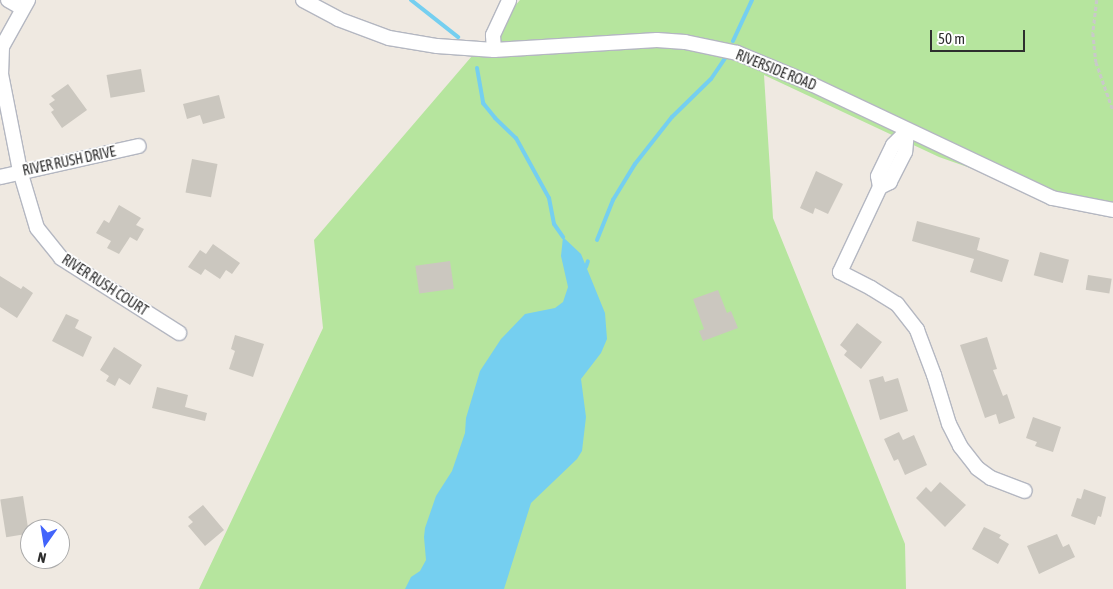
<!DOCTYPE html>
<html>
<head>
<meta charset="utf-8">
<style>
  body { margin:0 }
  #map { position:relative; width:1113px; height:589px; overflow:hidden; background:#efe9e1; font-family:"Asap Condensed",sans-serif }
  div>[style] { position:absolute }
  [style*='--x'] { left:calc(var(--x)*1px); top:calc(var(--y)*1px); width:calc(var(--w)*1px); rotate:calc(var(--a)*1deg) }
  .green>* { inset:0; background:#b6e59e }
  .water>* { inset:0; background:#75cff0 }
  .stream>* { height:4px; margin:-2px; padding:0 2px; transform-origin:2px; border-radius:2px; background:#75cff0 }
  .building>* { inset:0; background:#cbc7bf; transform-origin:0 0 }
  .path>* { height:2.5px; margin-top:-1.25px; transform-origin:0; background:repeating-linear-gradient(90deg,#c9c9c9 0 4px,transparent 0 6.5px) }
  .roads { filter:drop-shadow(1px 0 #b4b7c1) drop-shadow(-1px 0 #b4b7c1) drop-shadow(0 1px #b4b7c1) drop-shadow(0 -1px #b4b7c1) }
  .minor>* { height:14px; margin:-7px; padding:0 7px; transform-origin:7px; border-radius:7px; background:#fff }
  span { translate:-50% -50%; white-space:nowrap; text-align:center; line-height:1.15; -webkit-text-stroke:4px #fff; paint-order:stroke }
  .street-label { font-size:14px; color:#2e2e2e }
  .north { position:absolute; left:20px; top:519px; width:50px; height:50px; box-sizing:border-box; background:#fff; border:1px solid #ababab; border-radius:50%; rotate:193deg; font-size:14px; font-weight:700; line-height:20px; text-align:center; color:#2e2e2e }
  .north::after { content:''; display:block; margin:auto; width:18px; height:22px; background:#4264fb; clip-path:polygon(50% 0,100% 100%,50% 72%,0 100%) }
  .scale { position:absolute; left:930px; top:30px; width:95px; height:22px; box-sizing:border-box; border:2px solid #2e2e2e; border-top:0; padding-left:6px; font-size:15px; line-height:18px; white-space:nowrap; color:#2e2e2e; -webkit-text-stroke:4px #fff; paint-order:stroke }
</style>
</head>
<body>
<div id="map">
  <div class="green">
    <div style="clip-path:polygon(520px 0,1113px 0,1113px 218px,939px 157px,764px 75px,773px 218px,905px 544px,906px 589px,199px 589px,323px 328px,314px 240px)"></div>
  </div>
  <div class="water">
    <div style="clip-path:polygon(563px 237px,581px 254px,605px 313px,607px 339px,601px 353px,581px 379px,586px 417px,582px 451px,577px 459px,531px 503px,504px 589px,405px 589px,411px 577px,420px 571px,426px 560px,424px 537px,425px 528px,436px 496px,452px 471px,465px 433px,466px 418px,480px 371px,501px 339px,525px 314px,555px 308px,563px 302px,568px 287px,561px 256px)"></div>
  </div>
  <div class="stream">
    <div style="--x:411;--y:0;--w:60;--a:38.2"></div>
    <div style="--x:733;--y:41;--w:45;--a:-65.1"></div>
    <div style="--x:477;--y:68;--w:36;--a:80"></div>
    <div style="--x:483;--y:103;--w:19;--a:51"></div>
    <div style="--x:495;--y:118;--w:29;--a:44"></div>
    <div style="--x:516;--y:138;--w:68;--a:61.2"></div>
    <div style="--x:549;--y:198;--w:26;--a:79"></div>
    <div style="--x:554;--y:224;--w:16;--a:55"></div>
    <div style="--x:597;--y:240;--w:43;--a:-68.2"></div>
    <div style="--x:613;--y:200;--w:42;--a:-58.6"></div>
    <div style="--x:635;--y:164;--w:60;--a:-51.8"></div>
    <div style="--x:672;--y:117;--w:54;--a:-44.3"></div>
    <div style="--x:711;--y:79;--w:25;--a:-56"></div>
    <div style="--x:586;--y:267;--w:6;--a:-72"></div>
  </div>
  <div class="building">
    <div style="left:141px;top:69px;width:23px;height:35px;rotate:80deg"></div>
    <div style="clip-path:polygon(68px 84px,87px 110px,62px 128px,51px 112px,54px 110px,49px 104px,55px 100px,51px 96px)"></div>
    <div style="clip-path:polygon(219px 95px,225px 118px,203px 124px,200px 115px,187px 119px,183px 104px)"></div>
    <div style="left:192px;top:159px;width:26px;height:34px;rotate:11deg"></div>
    <div style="clip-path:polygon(816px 171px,843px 184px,828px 214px,815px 208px,813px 214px,800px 208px)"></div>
    <div style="clip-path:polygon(119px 205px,141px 218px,136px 225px,144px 229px,137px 241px,130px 237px,119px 254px,107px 248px,111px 241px,96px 233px,104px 220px,109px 223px)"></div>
    <div style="clip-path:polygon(917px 221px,980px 238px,977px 250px,1009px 260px,1002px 282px,970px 272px,974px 259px,912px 241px)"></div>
    <div style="clip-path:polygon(213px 244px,240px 263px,232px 274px,226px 270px,220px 279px,205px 269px,201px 275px,188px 267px,200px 250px,206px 254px)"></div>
    <div style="left:1040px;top:252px;width:30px;height:24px;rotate:15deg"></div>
    <div style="left:450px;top:261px;width:28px;height:35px;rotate:82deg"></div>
    <div style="left:1088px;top:275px;width:24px;height:15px;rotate:9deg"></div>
    <div style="clip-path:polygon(0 276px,21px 289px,23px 286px,33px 293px,17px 318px,0 307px)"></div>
    <div style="clip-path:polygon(718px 290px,727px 313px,731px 311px,738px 328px,703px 341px,699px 331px,704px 329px,693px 299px)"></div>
    <div style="clip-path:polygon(66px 314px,79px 320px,75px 328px,92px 337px,83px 357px,52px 341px)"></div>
    <div style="clip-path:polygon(857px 323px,882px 342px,861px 369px,844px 355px,847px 351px,840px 345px)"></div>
    <div style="clip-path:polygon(235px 335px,264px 344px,253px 377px,229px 369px,235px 351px,231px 349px)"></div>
    <div style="clip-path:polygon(987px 337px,997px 369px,993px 370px,1003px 396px,1007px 394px,1015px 418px,999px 424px,996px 414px,985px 418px,960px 345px)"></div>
    <div style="clip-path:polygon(114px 347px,142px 365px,130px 385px,119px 378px,115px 386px,106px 381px,109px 376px,100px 370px)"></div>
    <div style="clip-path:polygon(883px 376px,885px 382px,898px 378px,908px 411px,880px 420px,869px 380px)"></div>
    <div style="clip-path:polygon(157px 387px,188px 395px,185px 407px,207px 413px,205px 421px,152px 408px)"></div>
    <div style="clip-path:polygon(1033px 417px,1061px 427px,1053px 452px,1035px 446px,1037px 442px,1026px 438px)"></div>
    <div style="clip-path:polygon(899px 432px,903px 440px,914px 435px,927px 465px,905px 475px,898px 459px,894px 461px,884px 439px)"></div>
    <div style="clip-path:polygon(940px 482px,966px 505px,945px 527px,916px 498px,926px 487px,931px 492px)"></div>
    <div style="clip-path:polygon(1084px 489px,1106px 497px,1101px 517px,1098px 516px,1095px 525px,1071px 516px,1077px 498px,1081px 499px)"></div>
    <div style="left:23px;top:496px;width:38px;height:23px;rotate:81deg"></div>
    <div style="clip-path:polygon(203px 505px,224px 530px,205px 546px,188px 526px,193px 522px,188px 517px)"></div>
    <div style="clip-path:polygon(984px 527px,1001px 535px,999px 538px,1009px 544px,998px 564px,972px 549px)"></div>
    <div style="clip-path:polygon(1057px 534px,1063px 547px,1069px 544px,1075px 557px,1039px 574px,1027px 546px)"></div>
  </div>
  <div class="path">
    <div style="--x:1097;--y:0;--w:33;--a:97"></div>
    <div style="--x:1093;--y:33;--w:29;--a:84"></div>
    <div style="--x:1096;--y:62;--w:51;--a:70.5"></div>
  </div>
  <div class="roads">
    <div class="minor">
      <div style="--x:8;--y:0;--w:16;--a:30"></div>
      <div style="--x:28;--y:0;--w:54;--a:119"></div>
      <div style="--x:2;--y:47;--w:27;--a:92"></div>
      <div style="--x:1;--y:74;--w:99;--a:78.9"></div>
      <div style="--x:20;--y:171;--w:59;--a:73.4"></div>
      <div style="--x:37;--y:228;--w:38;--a:51"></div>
      <div style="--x:61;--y:258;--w:140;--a:32.4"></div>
      <div style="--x:303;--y:0;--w:40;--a:28"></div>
      <div style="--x:338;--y:19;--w:54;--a:20.4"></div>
      <div style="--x:389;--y:38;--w:49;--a:9.5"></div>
      <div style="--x:437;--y:46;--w:57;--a:4"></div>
      <div style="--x:494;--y:50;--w:163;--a:-3.5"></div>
      <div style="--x:657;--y:40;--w:28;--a:4"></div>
      <div style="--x:685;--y:42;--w:53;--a:11.9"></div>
      <div style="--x:737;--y:53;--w:76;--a:22.5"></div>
      <div style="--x:807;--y:82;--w:271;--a:25.3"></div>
      <div style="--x:1052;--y:198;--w:62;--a:11.1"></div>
      <div style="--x:494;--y:50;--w:15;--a:-94"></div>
      <div style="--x:493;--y:35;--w:38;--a:-65"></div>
      <div style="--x:907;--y:131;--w:21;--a:95"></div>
      <div style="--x:905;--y:152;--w:34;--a:117"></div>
      <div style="--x:890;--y:182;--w:11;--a:153"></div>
      <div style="--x:880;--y:187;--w:94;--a:115.2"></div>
      <div style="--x:840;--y:272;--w:35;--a:27"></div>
      <div style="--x:871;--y:288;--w:31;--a:32"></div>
      <div style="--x:897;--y:304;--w:33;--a:52"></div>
      <div style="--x:917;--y:330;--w:48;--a:69.3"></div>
      <div style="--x:934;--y:375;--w:51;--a:73"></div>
      <div style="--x:949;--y:424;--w:25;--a:63"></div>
      <div style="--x:960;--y:446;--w:28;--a:52"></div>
      <div style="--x:977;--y:468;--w:17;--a:36"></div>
      <div style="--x:991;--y:478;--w:36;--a:21"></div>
      <div style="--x:0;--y:177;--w:142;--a:-12.6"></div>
      <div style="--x:880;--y:187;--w:11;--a:-100"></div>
      <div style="--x:878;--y:176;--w:34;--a:-64"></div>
      <div style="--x:893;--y:145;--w:20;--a:-45"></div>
    </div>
  </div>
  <div class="street-label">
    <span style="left:776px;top:70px;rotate:22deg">RIVERSIDE ROAD</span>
    <span style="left:69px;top:161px;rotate:-12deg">RIVER RUSH DRIVE</span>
    <span style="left:105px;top:285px;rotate:33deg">RIVER RUSH COURT</span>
  </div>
  <div class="north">N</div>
  <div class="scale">50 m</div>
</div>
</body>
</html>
